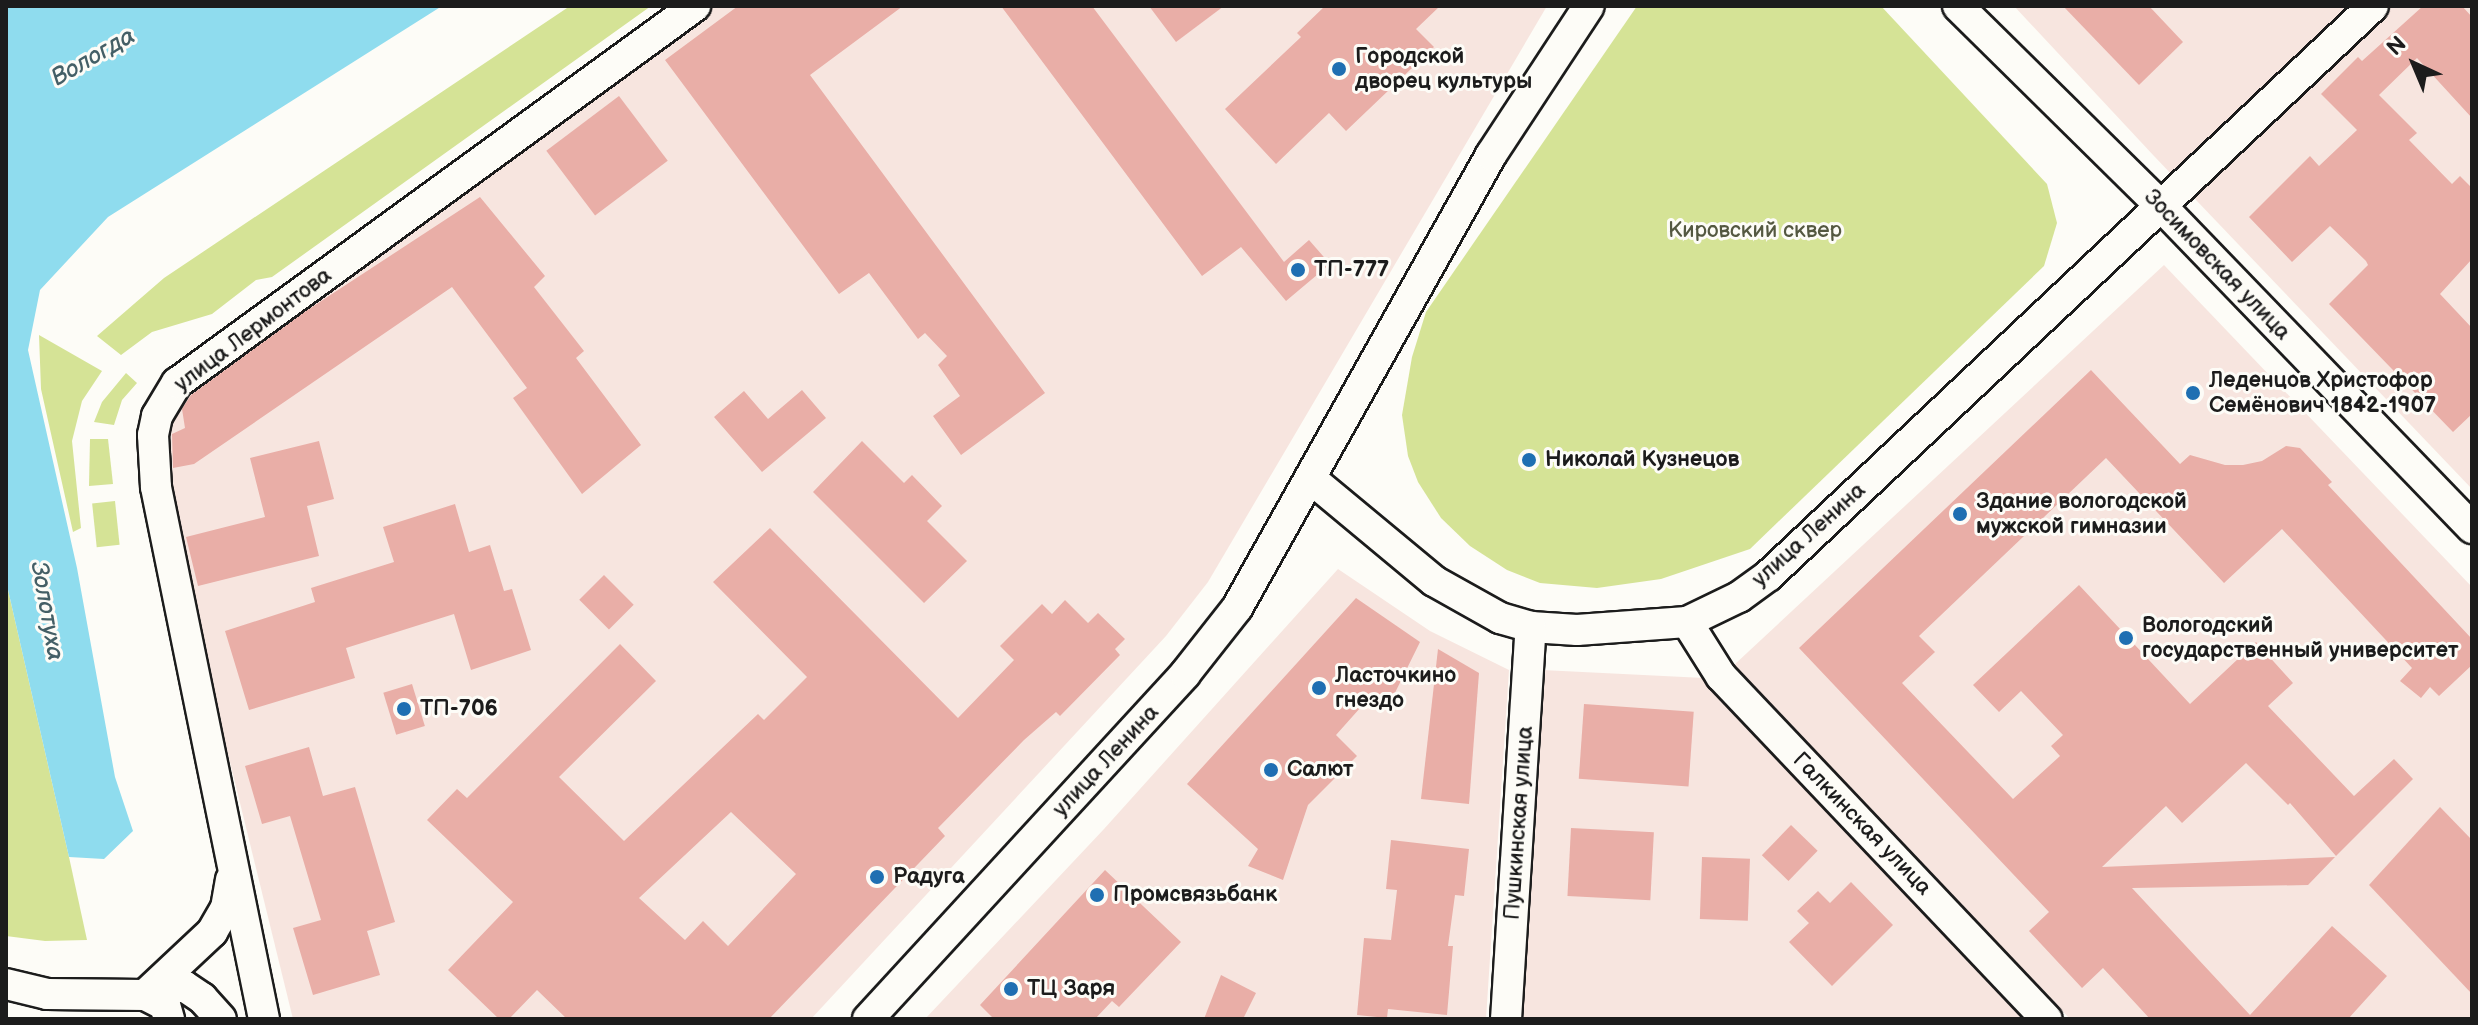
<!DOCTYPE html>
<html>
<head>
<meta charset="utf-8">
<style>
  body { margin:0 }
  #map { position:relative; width:2478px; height:1025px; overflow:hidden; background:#fdfcf7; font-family:"Balsamiq Sans",sans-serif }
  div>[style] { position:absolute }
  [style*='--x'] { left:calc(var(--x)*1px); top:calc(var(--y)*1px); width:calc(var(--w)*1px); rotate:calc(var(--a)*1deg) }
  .built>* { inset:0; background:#f7e5df }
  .green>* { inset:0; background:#d5e396; transform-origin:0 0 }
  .water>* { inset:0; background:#8fdcee }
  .building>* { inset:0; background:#e9aea7; transform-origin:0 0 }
  .roads { filter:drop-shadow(2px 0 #1c1c1c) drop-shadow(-2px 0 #1c1c1c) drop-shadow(0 2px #1c1c1c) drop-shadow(0 -2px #1c1c1c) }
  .minor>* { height:30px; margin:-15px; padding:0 15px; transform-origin:15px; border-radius:15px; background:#fdfcf7 }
  .dots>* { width:22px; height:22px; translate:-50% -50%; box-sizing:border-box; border:4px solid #fdfcf7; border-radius:50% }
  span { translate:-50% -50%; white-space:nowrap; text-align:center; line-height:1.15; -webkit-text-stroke:6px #fdfcf7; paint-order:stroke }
  .poi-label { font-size:22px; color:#1c1c1c; font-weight:700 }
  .left { translate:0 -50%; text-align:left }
  .park-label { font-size:22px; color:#545841 }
  .street-label { font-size:22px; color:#1c1c1c }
  .water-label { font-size:24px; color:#445f66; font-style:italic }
  .frame { position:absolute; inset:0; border:8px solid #1c1c1c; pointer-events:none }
  .north { position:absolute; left:2374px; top:24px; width:80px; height:80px; -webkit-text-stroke:6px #fdfcf7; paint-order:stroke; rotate:316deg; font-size:22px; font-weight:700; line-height:32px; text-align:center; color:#1c1c1c }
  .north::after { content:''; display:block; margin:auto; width:28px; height:36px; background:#1c1c1c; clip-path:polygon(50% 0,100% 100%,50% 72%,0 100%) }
</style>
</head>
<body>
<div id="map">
  <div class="built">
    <div style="clip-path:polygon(708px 6px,1547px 6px,1208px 582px,1166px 636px,811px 1019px,293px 1019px,162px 485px,168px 404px)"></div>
    <div style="clip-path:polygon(2014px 6px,2472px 6px,2472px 489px,2154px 156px)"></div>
    <div style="clip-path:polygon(2164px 265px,2472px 587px,2472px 1019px,2070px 1019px,1734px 665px)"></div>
    <div style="clip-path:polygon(1338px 569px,1430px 631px,1509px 670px,1486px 1019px,925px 1019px,1104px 829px)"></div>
    <div style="clip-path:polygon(1542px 670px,1704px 678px,2026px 1019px,1522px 1019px)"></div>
  </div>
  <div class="green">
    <div style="clip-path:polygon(570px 6px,651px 6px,272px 277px,256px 280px,212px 314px,152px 332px,121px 355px,97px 336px,164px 278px)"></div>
    <div style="clip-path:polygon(1637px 6px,1881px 6px,2047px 184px,2057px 223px,2044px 266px,1750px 549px,1661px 579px,1597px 588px,1540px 583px,1507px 570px,1470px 546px,1441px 518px,1418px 482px,1408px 456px,1402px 415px,1412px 357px,1426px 312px)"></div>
    <div style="clip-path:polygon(39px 335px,102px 371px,82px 401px,72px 441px,81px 528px,73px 532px,41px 389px)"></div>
    <div style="clip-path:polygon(126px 373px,137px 383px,122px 400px,114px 425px,94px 422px,102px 402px)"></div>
    <div style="clip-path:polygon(90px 439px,108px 439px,113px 484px,89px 486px)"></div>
    <div style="left:115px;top:501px;width:44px;height:23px;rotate:84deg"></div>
    <div style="clip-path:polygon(6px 581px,69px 857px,87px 940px,45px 941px,6px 936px)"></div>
  </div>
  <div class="water">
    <div style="clip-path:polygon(6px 6px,442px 6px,108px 217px,40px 290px,28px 350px,77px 568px,115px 777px,133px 831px,104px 859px,69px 857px,6px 581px)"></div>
  </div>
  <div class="building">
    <div style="clip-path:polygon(738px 6px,903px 6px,810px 75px,1045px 393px,961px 455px,933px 416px,960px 396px,938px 365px,947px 356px,925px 333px,918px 339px,869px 273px,839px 294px,665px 60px)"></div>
    <div style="clip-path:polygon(1001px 6px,1092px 6px,1284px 262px,1309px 240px,1330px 264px,1286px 301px,1241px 247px,1202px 276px)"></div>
    <div style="clip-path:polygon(1149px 6px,1224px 6px,1176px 42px)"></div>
    <div style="clip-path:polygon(1325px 6px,1440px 6px,1416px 29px,1434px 47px,1346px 131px,1329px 113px,1276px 164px,1225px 109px,1301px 37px,1297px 33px)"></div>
    <div style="clip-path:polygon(2063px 6px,2149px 6px,2183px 42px,2139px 85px)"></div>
    <div style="clip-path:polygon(2423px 6px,2462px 6px,2472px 17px,2472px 118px,2417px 58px,2379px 95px,2417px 133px,2409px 140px,2452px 184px,2460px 176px,2472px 188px,2472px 259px,2440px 294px,2472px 328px,2472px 414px,2453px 432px,2329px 304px,2368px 265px,2366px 261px,2330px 226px,2292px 262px,2249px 217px,2310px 156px,2319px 166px,2357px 130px,2321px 94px,2358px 57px,2362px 61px)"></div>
    <div style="left:619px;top:96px;width:81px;height:91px;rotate:53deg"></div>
    <div style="clip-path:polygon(480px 197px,545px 276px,534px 287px,584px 351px,576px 358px,641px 445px,582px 494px,513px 398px,527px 388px,452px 287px,194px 464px,173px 468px,172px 434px,185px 428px,182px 409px,191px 395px,306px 311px)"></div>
    <div style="clip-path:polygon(2091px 370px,2180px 464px,2190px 455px,2225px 465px,2243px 465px,2262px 461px,2286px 446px,2300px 448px,2332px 482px,2328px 485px,2472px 639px,2472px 665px,2439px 696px,2430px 687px,2421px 698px,2400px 681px,2412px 668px,2282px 529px,2224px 583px,2106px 458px,1919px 636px,1935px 652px,1902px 683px,2013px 799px,2060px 756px,2051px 746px,2063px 735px,2021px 691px,1999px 712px,1973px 685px,2079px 585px,2190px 704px,2256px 642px,2293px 683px,2268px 706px,2354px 796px,2394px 759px,2413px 779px,2336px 856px,2290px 803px,2288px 805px,2246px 763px,2182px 823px,2166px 806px,2102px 867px,2335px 857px,2308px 885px,2132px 888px,2250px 1015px,2332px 926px,2387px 976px,2348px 1019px,2150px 1019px,2103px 968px,2082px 988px,2029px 931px,2049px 912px,1799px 648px)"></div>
    <div style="clip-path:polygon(802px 390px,826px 418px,762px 472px,714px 417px,744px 391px,768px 419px)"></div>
    <div style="clip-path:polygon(319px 441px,334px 499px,307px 506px,319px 556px,198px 586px,186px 537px,265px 517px,250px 458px)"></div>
    <div style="clip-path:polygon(862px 441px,904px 483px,912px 475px,942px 506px,927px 521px,967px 561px,924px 603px,813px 492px)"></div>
    <div style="clip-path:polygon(455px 504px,469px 552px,490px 545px,504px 591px,512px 589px,531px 650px,471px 670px,454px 614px,346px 648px,355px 678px,249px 710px,225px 631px,315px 602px,311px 588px,394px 562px,383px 527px)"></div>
    <div style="clip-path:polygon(evenodd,770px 528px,958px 718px,1014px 660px,1000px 646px,1042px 604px,1052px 614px,1065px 600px,1088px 623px,1098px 613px,1125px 639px,1115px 649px,1120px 655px,1060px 716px,1056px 712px,1024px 740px,938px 828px,945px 836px,769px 1019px,567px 1019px,537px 990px,509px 1019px,499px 1019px,448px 970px,513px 902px,427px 820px,457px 789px,467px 798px,620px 644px,656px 681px,559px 777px,624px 841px,758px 714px,764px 720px,807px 677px,713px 582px,770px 528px,731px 812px,796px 874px,728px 946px,703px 921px,685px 940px,639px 898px,731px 812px)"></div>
    <div style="left:604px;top:575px;width:42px;height:35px;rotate:45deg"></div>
    <div style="clip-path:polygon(1356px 598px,1420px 642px,1387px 709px,1369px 698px,1336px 735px,1357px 756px,1308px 805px,1283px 880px,1248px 866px,1258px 849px,1187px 784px)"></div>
    <div style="clip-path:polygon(1438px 649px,1479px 673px,1469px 804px,1421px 799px)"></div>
    <div style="left:412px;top:684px;width:44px;height:30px;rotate:73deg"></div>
    <div style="left:1584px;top:704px;width:110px;height:75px;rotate:4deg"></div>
    <div style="clip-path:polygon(309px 747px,323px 796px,355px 787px,395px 922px,367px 931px,380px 975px,313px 995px,293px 928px,321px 920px,290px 816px,262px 824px,245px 766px)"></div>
    <div style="clip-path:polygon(2440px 807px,2472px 840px,2472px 994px,2369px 885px)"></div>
    <div style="left:1791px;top:825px;width:37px;height:42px;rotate:44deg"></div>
    <div style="left:1571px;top:828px;width:83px;height:68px;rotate:3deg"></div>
    <div style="clip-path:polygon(1391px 840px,1469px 849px,1464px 896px,1455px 895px,1448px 946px,1453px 946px,1447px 1015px,1388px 1009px,1387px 1018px,1357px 1015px,1364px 938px,1391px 940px,1397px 890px,1386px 889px)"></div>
    <div style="left:1702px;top:857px;width:48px;height:62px;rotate:2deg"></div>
    <div style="clip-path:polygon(1105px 870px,1181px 942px,1119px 1007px,1112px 1001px,1095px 1019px,994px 1019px,980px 1005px)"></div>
    <div style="clip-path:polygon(1851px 882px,1893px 925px,1832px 986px,1789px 942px,1809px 923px,1797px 911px,1818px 891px,1830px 903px)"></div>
    <div style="clip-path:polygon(1221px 975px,1256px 993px,1243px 1019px,1204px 1019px)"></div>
  </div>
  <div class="roads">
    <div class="minor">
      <div style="--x:1958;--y:6;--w:288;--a:44.6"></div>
      <div style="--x:2163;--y:208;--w:445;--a:46"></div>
      <div style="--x:1310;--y:478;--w:161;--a:39.7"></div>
      <div style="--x:1434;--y:581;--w:76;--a:29.3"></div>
      <div style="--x:1500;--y:618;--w:32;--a:16"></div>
      <div style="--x:1531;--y:627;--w:46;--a:3.7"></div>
      <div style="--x:1577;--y:630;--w:110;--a:-4.2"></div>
      <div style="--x:1687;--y:622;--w:58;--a:-25.7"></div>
      <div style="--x:1739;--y:597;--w:36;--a:-36"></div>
      <div style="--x:1768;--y:576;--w:831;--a:-43.29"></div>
      <div style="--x:1687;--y:622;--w:64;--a:57.8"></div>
      <div style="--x:1721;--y:676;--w:473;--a:46.5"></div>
      <div style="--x:6;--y:984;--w:42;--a:13.7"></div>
      <div style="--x:47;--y:994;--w:98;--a:0.6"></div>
      <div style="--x:145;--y:995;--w:40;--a:-13"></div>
      <div style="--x:184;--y:986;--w:22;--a:34"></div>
      <div style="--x:202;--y:998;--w:28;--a:48"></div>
      <div style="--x:146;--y:994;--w:91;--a:-43.2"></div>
      <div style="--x:212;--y:932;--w:28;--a:-60"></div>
      <div style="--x:226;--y:908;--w:29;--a:-80"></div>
      <div style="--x:145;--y:995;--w:22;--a:27"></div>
      <div style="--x:165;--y:1005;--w:15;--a:74"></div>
      <div style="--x:264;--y:1019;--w:543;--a:-101.48"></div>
      <div style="--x:156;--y:487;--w:52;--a:-93.3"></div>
      <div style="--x:153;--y:435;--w:19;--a:-78"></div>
      <div style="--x:157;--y:416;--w:39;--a:-59"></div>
      <div style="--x:177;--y:383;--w:641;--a:-36.05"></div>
      <div style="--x:868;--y:1019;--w:469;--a:-47.4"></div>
      <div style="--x:1185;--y:674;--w:84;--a:-51.8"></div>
      <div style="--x:1237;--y:608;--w:519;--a:-60.72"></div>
      <div style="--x:1491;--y:155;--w:178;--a:-56.7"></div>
      <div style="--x:1506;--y:1019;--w:393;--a:-86.4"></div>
    </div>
  </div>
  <div class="dots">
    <div style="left:1339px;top:69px;background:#1f6fb2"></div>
    <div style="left:1298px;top:270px;background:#1f6fb2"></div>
    <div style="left:2193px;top:393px;background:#1f6fb2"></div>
    <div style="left:1529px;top:460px;background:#1f6fb2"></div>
    <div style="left:1960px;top:514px;background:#1f6fb2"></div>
    <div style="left:2126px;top:638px;background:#1f6fb2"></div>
    <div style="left:1319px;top:688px;background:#1f6fb2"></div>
    <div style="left:404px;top:709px;background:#1f6fb2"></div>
    <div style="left:1271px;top:770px;background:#1f6fb2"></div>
    <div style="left:877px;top:877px;background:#1f6fb2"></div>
    <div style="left:1097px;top:895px;background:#1f6fb2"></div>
    <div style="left:1011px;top:989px;background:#1f6fb2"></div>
  </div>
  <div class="poi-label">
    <span class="left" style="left:1355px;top:69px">Городской<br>дворец культуры</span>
    <span class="left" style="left:1314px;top:270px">ТП-777</span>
    <span class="left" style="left:2209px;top:393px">Леденцов Христофор<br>Семёнович 1842-1907</span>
    <span class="left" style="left:1545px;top:460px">Николай Кузнецов</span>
    <span class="left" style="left:1976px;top:514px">Здание вологодской<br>мужской гимназии</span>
    <span class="left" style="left:2142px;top:638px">Вологодский<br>государственный университет</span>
    <span class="left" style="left:1335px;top:688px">Ласточкино<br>гнездо</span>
    <span class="left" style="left:420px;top:709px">ТП-706</span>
    <span class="left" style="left:1287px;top:770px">Салют</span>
    <span class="left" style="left:893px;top:877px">Радуга</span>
    <span class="left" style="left:1113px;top:895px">Промсвязьбанк</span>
    <span class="left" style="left:1027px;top:989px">ТЦ Заря</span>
  </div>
  <div class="park-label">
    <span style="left:1755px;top:231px">Кировский сквер</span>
  </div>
  <div class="street-label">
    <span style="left:2217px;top:265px;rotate:46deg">Зосимовская улица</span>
    <span style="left:253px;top:330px;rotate:-37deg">улица Лермонтова</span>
    <span style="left:1809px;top:535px;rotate:-42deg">улица Ленина</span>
    <span style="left:1106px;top:761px;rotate:-47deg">улица Ленина</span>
    <span style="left:1519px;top:823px;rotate:-86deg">Пушкинская улица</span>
    <span style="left:1862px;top:824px;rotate:46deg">Галкинская улица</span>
  </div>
  <div class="water-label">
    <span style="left:93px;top:57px;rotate:-30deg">Вологда</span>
    <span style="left:47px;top:611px;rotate:80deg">Золотуха</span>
  </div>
  <div class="frame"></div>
  <div class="north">N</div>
</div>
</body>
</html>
